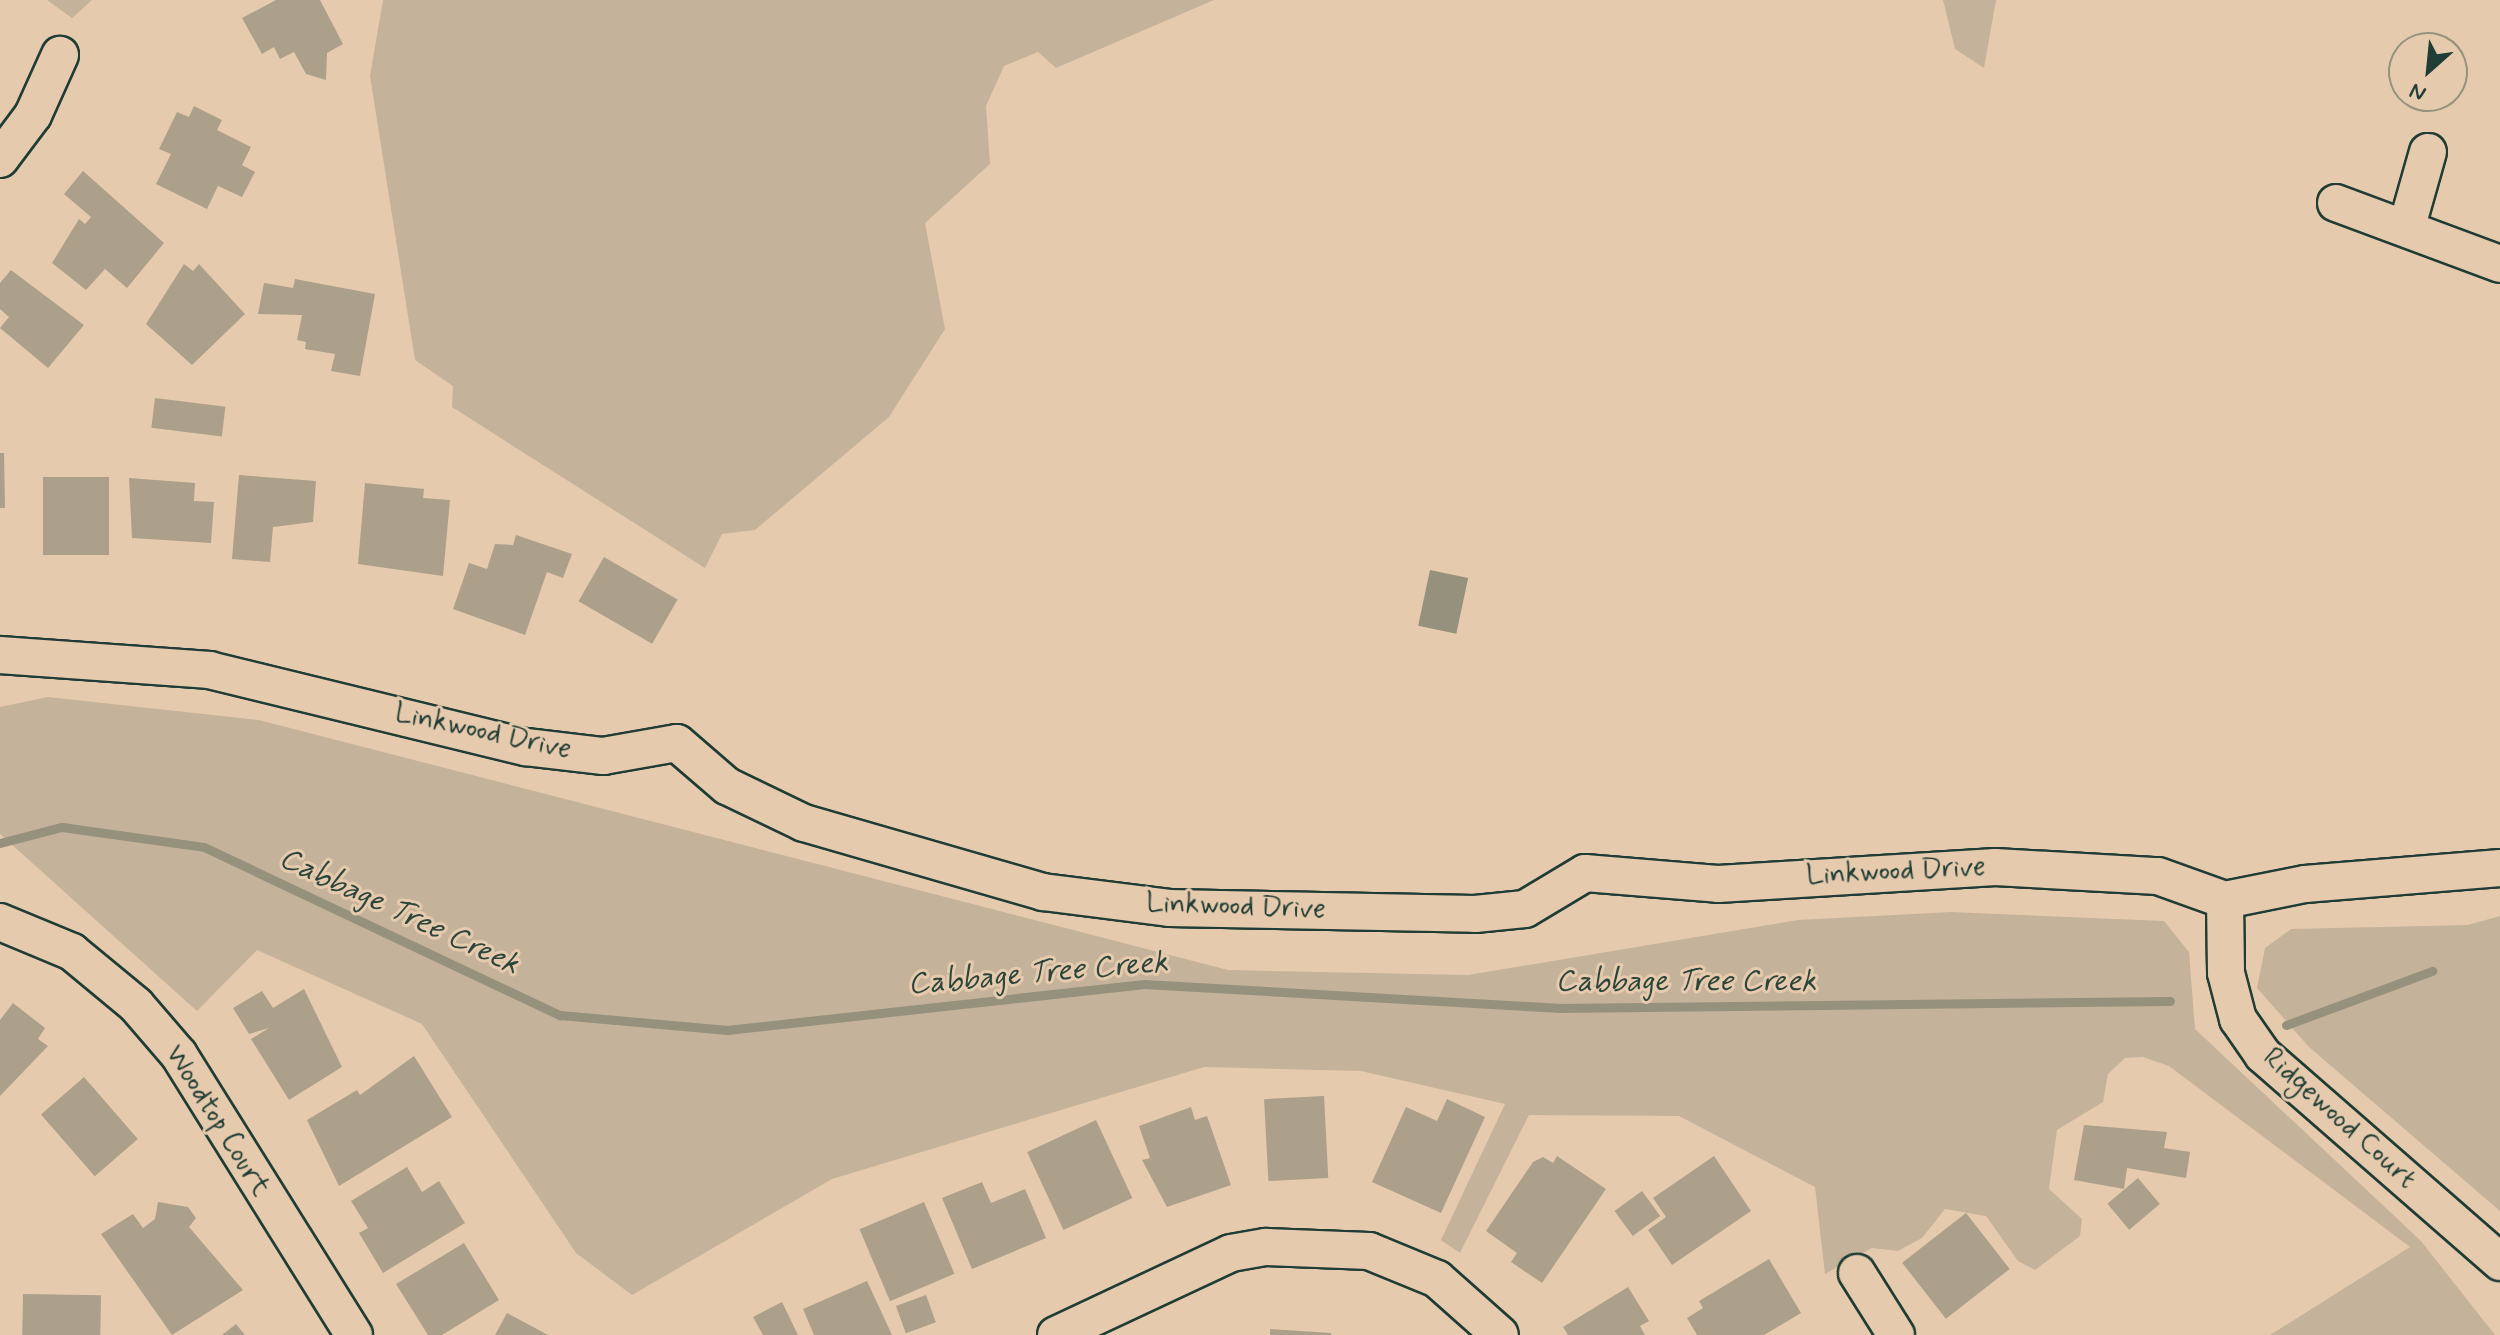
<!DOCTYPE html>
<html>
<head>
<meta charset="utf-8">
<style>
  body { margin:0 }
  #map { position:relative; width:2500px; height:1335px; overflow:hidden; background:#e6caad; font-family:Mynerve,sans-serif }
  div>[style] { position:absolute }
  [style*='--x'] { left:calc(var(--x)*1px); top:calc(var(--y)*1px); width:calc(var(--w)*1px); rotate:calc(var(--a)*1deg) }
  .green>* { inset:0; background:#c5b29a }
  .water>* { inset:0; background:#95917c; transform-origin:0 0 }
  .stream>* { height:9px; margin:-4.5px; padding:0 4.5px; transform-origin:4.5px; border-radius:4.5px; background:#95917c }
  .building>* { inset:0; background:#aca08a; transform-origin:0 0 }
  .roads { filter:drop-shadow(2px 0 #1f3d34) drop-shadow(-2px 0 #1f3d34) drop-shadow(0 2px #1f3d34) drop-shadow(0 -2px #1f3d34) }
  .street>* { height:36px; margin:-18px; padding:0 18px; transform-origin:18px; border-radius:18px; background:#e6caad }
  span { translate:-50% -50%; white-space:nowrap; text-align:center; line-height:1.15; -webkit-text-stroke:6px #e6caad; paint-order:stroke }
  .street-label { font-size:28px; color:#1f3d34 }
  .water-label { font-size:30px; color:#2b453b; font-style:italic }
  .north { position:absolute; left:2388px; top:32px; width:80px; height:80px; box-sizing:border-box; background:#e6caad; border:2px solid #96927d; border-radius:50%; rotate:207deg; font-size:22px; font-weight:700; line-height:32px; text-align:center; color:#1f3d34 }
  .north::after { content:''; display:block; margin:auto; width:28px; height:36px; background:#1f3d34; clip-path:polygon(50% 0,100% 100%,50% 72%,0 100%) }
</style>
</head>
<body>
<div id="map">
  <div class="green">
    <div style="clip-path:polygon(47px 0,92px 0,72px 18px)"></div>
    <div style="clip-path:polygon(383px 0,1214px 0,1056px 68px,1038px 52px,1004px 66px,986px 106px,990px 164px,925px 223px,945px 329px,889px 417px,755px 530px,722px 534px,705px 568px,452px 407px,453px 386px,415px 360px,370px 76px)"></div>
    <div style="clip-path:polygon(1943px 0,1996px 0,1984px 68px,1955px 49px)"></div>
    <div style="clip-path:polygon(48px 697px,259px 720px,1228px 970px,1468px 975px,1798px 920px,1951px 912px,2164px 921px,2189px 952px,2195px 1029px,2421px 1241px,2495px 1335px,2270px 1335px,2410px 1247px,2169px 1066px,2143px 1057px,2125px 1058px,2108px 1074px,2103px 1102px,2057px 1130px,2049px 1189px,2082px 1219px,2080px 1236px,2035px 1270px,2018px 1261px,1986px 1216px,1945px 1209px,1922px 1238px,1898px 1251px,1872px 1248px,1825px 1274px,1815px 1187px,1679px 1116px,1529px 1115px,1460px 1253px,1441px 1240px,1505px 1104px,1361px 1071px,1204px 1067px,832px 1179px,632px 1295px,576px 1253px,422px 1024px,257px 950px,197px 1011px,0 834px,0 707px)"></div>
    <div style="clip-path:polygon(2500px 916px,2500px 1211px,2309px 1047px,2257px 988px,2265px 948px,2291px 929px,2468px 925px)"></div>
  </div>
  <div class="water">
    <div style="left:1430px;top:570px;width:39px;height:57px;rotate:12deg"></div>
  </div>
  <div class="stream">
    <div style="--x:0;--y:843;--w:64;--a:-14.5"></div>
    <div style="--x:62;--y:827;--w:143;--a:8"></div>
    <div style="--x:204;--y:847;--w:394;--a:25.3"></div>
    <div style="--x:560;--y:1015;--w:168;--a:5.1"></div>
    <div style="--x:727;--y:1030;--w:420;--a:-6.3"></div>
    <div style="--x:1144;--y:984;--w:414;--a:3.3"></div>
    <div style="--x:1557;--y:1008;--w:613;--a:-0.65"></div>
    <div style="--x:2286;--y:1025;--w:156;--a:-20.3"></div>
  </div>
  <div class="building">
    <div style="clip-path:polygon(276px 0,320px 0,343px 44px,327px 53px,326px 80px,306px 74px,294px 52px,280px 59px,274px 47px,262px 54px,242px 18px)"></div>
    <div style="clip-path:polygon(194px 106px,222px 120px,217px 130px,251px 147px,242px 165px,255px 172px,242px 197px,218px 186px,207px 209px,156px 184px,171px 154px,159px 149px,177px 112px,189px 117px)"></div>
    <div style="clip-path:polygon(83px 171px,164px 243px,127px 288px,105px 269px,86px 290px,52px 263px,79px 219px,85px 224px,91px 217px,64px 194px)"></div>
    <div style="clip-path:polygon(184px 264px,193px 271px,199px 264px,245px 314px,192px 365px,146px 324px)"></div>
    <div style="clip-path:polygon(11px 270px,84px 325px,48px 368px,0 328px,9px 317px,0 309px,0 283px)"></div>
    <div style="clip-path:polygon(295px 279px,375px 294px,360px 376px,331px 371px,335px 354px,305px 349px,306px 342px,297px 340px,302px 315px,258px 314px,264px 283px,293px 288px)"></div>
    <div style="left:155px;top:398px;width:71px;height:30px;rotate:7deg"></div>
    <div style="clip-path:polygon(0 453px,4px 453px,5px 508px,0 508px)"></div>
    <div style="clip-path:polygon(239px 475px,316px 481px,313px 522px,273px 527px,270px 562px,232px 559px)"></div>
    <div style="left:43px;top:477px;width:66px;height:78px"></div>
    <div style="clip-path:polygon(129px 478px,195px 483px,194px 501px,214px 502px,211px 543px,132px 538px)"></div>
    <div style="clip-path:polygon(365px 483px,424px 489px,423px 498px,450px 500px,443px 576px,358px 564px)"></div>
    <div style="clip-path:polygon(516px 535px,572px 554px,563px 578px,547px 572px,525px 635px,453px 609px,469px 563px,487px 569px,495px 544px,513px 545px)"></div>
    <div style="left:604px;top:557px;width:85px;height:51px;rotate:30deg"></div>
    <div style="clip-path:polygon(304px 989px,342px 1067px,289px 1100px,251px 1039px,269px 1028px,249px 1034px,233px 1008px,262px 991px,273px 1008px)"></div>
    <div style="clip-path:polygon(13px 1003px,45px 1028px,38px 1039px,48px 1046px,0 1096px,0 1020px)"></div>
    <div style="clip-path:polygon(414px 1056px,452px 1117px,339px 1186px,307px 1120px,357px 1090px,360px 1095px)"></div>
    <div style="left:84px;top:1077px;width:82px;height:57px;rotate:49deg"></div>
    <div style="left:1324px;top:1096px;width:82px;height:60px;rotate:87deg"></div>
    <div style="clip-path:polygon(1447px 1099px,1485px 1117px,1441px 1213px,1372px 1182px,1406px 1107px,1437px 1121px)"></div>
    <div style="clip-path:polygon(1191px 1107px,1195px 1120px,1207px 1116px,1231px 1185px,1167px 1207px,1142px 1160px,1150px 1158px,1139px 1126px)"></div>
    <div style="left:1096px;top:1120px;width:86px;height:76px;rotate:65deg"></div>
    <div style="clip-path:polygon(2084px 1125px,2167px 1132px,2164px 1148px,2190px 1152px,2186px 1178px,2127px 1168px,2124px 1189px,2074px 1180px)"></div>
    <div style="clip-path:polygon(1557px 1156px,1606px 1189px,1542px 1283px,1511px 1262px,1517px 1253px,1486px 1231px,1533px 1162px,1543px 1157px,1553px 1163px)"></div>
    <div style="clip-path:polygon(1714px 1156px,1751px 1211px,1672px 1265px,1648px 1230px,1666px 1217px,1653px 1198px)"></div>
    <div style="clip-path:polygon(407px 1167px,422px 1192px,439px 1181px,465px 1223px,383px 1273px,359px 1233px,368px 1228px,351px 1201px)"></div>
    <div style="left:2138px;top:1178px;width:34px;height:40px;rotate:50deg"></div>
    <div style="clip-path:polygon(982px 1182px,991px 1203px,1025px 1189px,1046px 1238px,972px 1269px,942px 1198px)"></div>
    <div style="left:1642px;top:1191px;width:31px;height:34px;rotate:54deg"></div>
    <div style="clip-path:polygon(158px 1202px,188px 1207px,196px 1218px,189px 1227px,243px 1290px,172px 1335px,101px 1234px,133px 1214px,143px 1228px,155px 1219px)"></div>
    <div style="left:924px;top:1202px;width:78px;height:70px;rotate:67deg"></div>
    <div style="left:1966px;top:1213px;width:71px;height:81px;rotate:52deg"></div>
    <div style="clip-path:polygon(464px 1243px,499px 1300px,442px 1335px,428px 1335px,396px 1284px)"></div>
    <div style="clip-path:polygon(1769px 1259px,1801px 1313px,1764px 1335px,1697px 1335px,1687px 1318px,1703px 1308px,1699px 1301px)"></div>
    <div style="clip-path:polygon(867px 1281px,892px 1335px,814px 1335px,803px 1309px)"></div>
    <div style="clip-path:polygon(1628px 1287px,1649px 1321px,1640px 1326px,1645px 1335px,1568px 1335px,1563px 1327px)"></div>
    <div style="left:23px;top:1294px;width:78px;height:41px;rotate:1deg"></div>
    <div style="left:926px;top:1295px;width:29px;height:32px;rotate:70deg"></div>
    <div style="clip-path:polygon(782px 1302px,798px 1335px,763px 1335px,753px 1317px)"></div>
    <div style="clip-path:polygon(507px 1313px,548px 1335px,495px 1335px)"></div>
    <div style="clip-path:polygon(236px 1324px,245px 1335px,222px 1335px)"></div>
    <div style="clip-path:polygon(1270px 1329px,1331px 1333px,1331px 1335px,1270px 1335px)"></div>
  </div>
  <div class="roads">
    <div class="street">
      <div style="--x:0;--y:159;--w:55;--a:-53.1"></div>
      <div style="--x:33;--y:115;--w:66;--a:-65.8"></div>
      <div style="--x:2336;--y:203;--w:175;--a:20.4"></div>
      <div style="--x:2407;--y:226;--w:77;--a:-74.2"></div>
      <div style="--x:0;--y:655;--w:210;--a:4.1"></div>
      <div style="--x:209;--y:670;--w:326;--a:13.7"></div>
      <div style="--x:526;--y:747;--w:78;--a:6.7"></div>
      <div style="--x:603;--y:756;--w:75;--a:-10"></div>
      <div style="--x:677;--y:743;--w:66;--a:40.7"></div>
      <div style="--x:727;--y:786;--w:85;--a:25.7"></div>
      <div style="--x:804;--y:823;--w:249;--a:16.1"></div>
      <div style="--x:1043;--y:892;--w:127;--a:7.2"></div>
      <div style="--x:1169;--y:908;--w:306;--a:1.1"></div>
      <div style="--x:1475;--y:914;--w:50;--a:-5.7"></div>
      <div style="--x:1525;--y:909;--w:70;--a:-31"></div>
      <div style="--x:1585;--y:873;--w:133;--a:4.7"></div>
      <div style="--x:1718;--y:884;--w:278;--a:-3.5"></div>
      <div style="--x:1995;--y:867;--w:163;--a:3.2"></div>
      <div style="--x:2158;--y:876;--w:71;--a:19.7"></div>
      <div style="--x:2225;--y:900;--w:82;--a:-11.3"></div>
      <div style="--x:2305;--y:884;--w:196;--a:-4.7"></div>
      <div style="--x:2225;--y:900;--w:73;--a:89.2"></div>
      <div style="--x:2226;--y:973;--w:48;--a:75.4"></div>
      <div style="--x:2238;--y:1019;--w:44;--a:55.2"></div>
      <div style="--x:2263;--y:1055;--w:315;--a:41.1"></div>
      <div style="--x:0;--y:922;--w:78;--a:22.6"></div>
      <div style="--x:72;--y:952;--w:83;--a:39.6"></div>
      <div style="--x:136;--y:1005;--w:66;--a:49.3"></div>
      <div style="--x:179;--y:1055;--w:330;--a:58"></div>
      <div style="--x:1857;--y:1273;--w:73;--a:57.8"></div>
      <div style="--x:1056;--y:1335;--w:193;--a:-25.1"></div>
      <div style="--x:1231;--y:1253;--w:36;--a:-10"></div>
      <div style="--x:1266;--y:1247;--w:103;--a:2.2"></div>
      <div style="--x:1369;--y:1251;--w:74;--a:22.4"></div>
      <div style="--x:1437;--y:1279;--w:84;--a:41.6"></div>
    </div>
  </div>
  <div class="street-label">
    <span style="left:483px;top:732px;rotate:12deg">Linkwood Drive</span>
    <span style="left:1896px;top:872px;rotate:-3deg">Linkwood Drive</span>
    <span style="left:1236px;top:907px;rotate:2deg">Linkwood Drive</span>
    <span style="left:2339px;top:1119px;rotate:42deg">Ridgewood Court</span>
    <span style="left:217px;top:1121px;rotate:58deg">Woodtop Court</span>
  </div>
  <div class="water-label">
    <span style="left:399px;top:912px;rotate:25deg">Cabbage Tree Creek</span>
    <span style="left:1038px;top:974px;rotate:-5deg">Cabbage Tree Creek</span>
    <span style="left:1686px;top:982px">Cabbage Tree Creek</span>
  </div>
  <div class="north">N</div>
</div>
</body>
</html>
